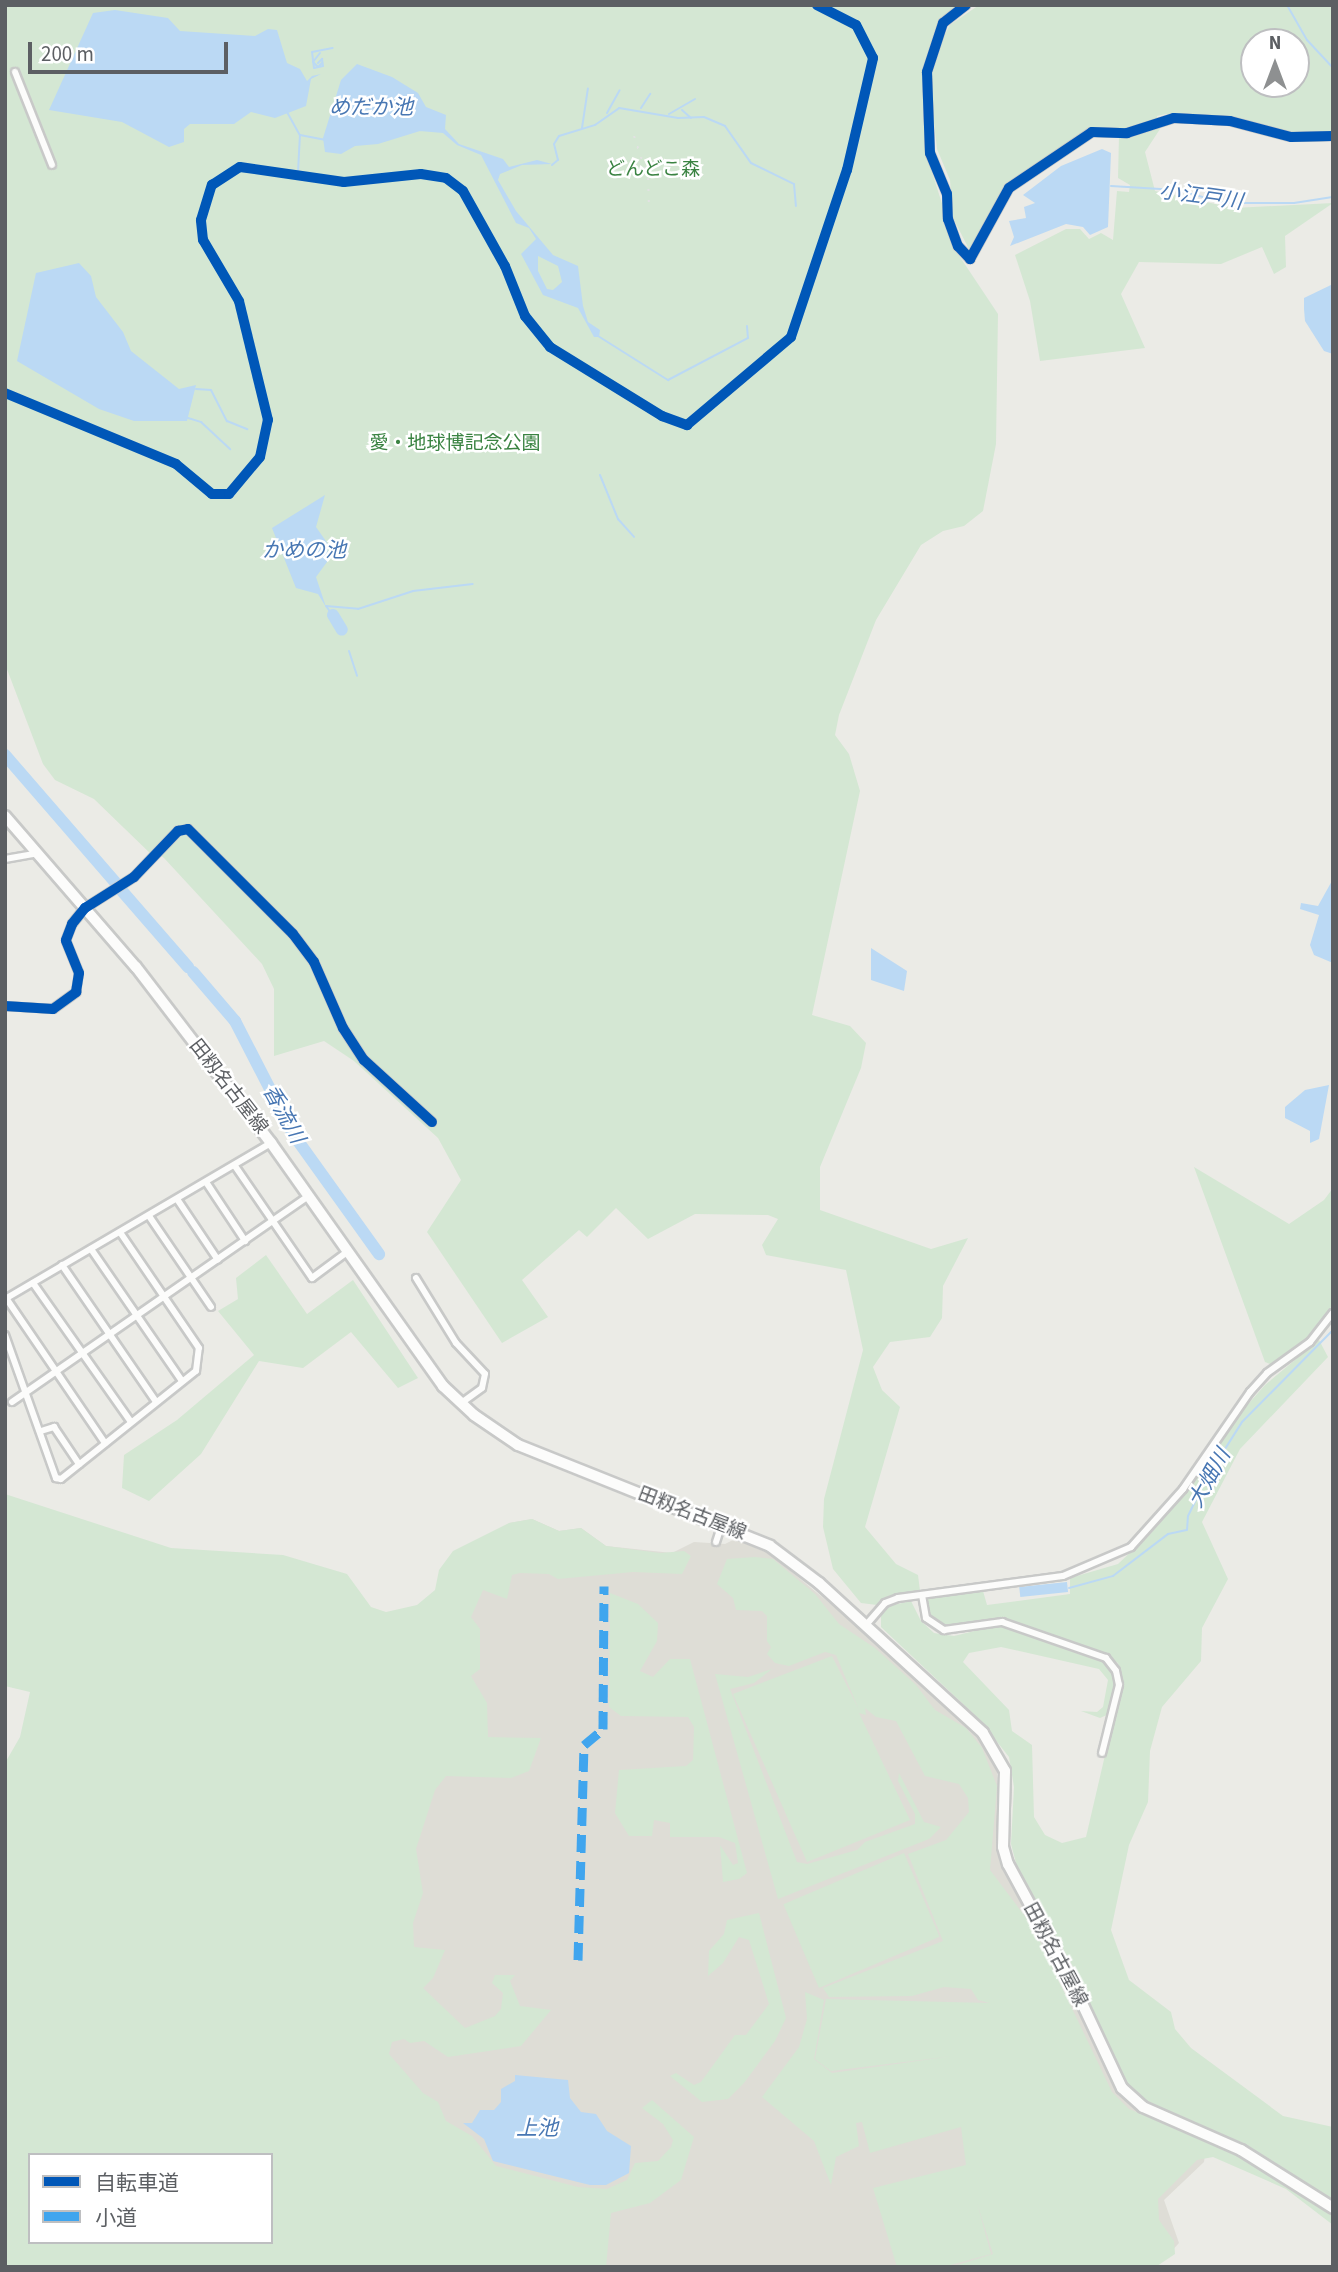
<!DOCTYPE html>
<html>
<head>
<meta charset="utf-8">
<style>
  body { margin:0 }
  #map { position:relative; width:1338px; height:2272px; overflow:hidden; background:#ebebe6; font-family:"Source Sans 3","Noto Sans JP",sans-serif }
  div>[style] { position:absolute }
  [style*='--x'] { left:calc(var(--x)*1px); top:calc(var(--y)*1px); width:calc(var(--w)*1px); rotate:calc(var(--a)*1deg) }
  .education>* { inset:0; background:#deddd6 }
  .green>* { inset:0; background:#d4e7d3; transform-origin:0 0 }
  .water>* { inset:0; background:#bbd9f4; transform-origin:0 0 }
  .stream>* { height:2px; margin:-1px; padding:0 1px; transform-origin:1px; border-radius:1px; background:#bbd9f4 }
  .river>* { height:12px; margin:-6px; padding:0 6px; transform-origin:6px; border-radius:6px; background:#bbd9f4 }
  .roads { filter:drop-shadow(2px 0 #c8c9c8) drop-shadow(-2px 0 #c8c9c8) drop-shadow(0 2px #c8c9c8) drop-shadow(0 -2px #c8c9c8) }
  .street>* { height:6px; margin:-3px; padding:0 3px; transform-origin:3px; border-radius:3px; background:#fcfcfb }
  .secondary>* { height:10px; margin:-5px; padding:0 5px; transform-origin:5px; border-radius:5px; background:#fcfcfb }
  .rail>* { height:2px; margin-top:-1px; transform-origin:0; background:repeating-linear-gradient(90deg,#e2e2e2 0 2px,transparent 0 11px) }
  .quiet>* { height:9px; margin-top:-4.5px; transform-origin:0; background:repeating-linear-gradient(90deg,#40a5ee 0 18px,transparent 0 27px) }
  .cycleway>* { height:10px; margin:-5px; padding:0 5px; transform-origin:5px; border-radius:5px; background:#0057b8 }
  span { translate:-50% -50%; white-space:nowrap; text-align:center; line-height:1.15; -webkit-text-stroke:5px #fff; paint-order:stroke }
  .park-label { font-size:19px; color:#3a8342 }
  .street-label { font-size:19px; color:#5c5f63 }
  .water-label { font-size:21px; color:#4877b3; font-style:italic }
  .frame { position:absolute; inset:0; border:7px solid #5c5f63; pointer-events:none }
  .legend { position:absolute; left:28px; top:2153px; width:245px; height:91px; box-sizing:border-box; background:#fff; border:2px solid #bebfc1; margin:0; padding:9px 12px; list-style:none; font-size:21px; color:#5c5f63 }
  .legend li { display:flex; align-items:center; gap:14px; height:35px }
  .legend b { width:35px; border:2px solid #bebfc1 }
  .north { position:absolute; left:1240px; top:28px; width:70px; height:70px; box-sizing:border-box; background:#fff; border:2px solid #bebfc1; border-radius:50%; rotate:0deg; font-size:19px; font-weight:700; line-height:28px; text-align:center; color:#5c5f63 }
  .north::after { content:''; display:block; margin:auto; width:24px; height:32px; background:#8e9091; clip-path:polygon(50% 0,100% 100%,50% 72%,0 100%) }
  .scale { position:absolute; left:28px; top:42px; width:200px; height:32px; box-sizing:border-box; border:4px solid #5c5f63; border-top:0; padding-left:9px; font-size:21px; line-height:24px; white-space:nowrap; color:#5c5f63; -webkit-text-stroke:5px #fff; paint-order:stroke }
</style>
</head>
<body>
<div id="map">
  <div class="education">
    <div style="clip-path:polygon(532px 1519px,559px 1531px,581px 1528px,606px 1546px,672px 1553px,694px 1542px,725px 1544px,735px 1539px,770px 1554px,850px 1620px,981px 1742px,997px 1766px,999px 1861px,1067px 1982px,1115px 2086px,1145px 2114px,1207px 2141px,1204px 2162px,1164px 2200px,1179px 2243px,1168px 2255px,1134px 2267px,488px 2267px,396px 2088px,381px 2032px,383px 1997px,447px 1669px,509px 1523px)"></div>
  </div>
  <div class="green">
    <div style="clip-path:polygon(5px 5px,961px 5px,940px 23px,926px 58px,925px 150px,958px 254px,998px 314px,996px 444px,983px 511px,964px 526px,943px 531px,921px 545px,876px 620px,839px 715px,835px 735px,849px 754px,860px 791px,812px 1015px,850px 1026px,866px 1043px,861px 1068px,820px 1167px,820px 1210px,931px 1249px,968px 1238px,943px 1286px,942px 1318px,930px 1337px,890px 1342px,873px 1367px,882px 1390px,900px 1407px,865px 1527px,896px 1564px,918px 1575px,920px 1591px,888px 1596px,877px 1605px,861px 1603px,833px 1569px,823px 1527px,824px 1499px,863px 1350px,846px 1270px,766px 1255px,762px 1245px,778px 1219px,768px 1215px,695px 1214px,648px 1239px,616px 1208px,587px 1237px,579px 1230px,522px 1280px,548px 1317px,502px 1343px,427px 1232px,461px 1180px,438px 1138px,354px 1061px,324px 1041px,274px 1056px,274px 989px,262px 964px,164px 858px,158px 853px,154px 857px,94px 799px,55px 780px,43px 764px,5px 664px)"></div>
    <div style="clip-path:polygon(evenodd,979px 5px,1333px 5px,1333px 133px,1291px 134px,1241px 121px,1166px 114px,1157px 116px,1160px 129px,1145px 152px,1155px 191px,1234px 208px,1333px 203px,1285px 236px,1286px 267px,1274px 274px,1262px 247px,1221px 264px,1139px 262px,1121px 294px,1145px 348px,1040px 361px,1030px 301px,1015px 255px,1066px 229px,1080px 229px,1089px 239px,1101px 233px,1113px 240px,1117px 191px,1129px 192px,1130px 185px,1118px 178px,1119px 135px,1132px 129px,1080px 134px,1057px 154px,1006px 185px,970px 251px,953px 218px,950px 180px,937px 149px,931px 97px,933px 55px,950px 25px,979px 5px,1254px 42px,1296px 42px,1296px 84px,1254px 84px,1254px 42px)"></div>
    <div style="clip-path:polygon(1194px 1167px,1289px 1224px,1324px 1200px,1333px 1188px,1333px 1304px,1309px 1337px,1273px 1365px,1265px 1362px)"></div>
    <div style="clip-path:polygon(266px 1255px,307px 1314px,353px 1280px,418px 1378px,398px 1388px,351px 1332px,303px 1368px,259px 1361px,201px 1454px,149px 1501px,122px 1488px,124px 1455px,177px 1420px,254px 1355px,218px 1311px,238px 1299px,236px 1278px)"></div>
    <div style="clip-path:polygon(1319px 1340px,1328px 1357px,1240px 1449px,1202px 1522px,1228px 1579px,1202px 1628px,1201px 1661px,1162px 1707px,1150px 1751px,1148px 1802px,1129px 1845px,1111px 1930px,1129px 1980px,1171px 2012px,1175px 2029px,1191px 2048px,1283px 2116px,1333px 2127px,1333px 2203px,1243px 2146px,1144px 2102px,1121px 2078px,1080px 1979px,1017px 1867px,1011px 1844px,1014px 1787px,1009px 1757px,979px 1719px,881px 1627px,881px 1614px,889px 1606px,911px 1601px,921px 1621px,934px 1633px,954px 1636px,995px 1626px,1013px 1628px,1102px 1659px,1113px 1669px,1117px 1683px,1109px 1714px,1100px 1718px,1081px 1711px,1097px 1712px,1103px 1707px,1108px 1680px,1099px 1669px,1001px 1647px,969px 1653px,963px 1662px,1009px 1710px,1012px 1731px,1032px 1745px,1034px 1817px,1045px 1835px,1062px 1843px,1086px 1837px,1122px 1682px,1118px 1663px,1096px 1650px,1004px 1620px,940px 1626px,928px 1611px,928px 1597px,983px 1591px,987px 1605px,1070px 1594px,1070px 1578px,1118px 1564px,1152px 1532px,1195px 1481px,1235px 1419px,1265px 1385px)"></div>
    <div style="clip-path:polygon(evenodd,5px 1494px,171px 1548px,283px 1555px,347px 1574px,371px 1607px,386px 1612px,417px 1605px,435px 1590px,439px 1570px,453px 1551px,509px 1523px,532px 1519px,559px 1531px,581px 1528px,606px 1546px,660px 1553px,684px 1551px,691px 1556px,682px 1574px,633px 1572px,558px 1579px,549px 1574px,520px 1573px,512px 1575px,507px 1599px,483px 1590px,471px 1617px,480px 1629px,480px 1669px,471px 1676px,487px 1703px,488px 1737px,541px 1738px,529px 1771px,511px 1778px,446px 1776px,435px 1790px,416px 1849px,423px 1893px,413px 1923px,414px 1947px,445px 1950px,433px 1978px,423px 1988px,465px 2028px,495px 2016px,501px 2009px,503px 1993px,492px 1983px,495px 1975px,515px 1975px,510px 1981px,520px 2006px,551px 2010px,521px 2046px,448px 2057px,424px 2041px,410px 2043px,404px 2039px,392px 2042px,389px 2054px,423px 2093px,438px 2102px,446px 2121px,472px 2136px,496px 2166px,578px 2187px,607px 2189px,627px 2180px,635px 2163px,658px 2161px,671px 2147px,673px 2140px,663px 2124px,642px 2108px,652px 2100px,694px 2137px,681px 2180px,650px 2203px,611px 2213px,606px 2267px,5px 2267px,5px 1763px,20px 1737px,30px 1692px,5px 1686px,5px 1494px,30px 2155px,271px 2155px,271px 2242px,30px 2242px,30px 2155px)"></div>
    <div style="clip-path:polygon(755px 1557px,773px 1559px,815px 1594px,839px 1624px,875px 1648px,916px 1685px,935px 1710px,966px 1728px,982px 1748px,997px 1786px,990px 1870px,1033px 1927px,1112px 2092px,1129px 2109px,1240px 2155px,1276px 2176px,1333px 2212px,1333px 2225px,1286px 2189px,1213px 2157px,1197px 2160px,1158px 2199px,1159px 2220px,1174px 2241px,1175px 2254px,1157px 2266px,951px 2267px,993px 2254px,977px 2203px,991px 2254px,943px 2267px,897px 2267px,873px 2188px,966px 2165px,961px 2127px,870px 2153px,862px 2122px,856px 2123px,859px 2146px,836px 2157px,831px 2185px,814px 2141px,762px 2097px,799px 2047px,807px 2019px,805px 1992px,824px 2000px,814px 2059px,832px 2073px,953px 2056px,831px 2071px,815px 2059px,826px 1999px,990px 2003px,978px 2000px,971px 1989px,944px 1987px,912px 1996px,829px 1997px,823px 1988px,943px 1941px,908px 1854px,946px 1840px,969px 1812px,968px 1798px,959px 1784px,925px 1776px,896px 1721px,876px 1717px,865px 1708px,866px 1715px,859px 1713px,910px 1820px,807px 1862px,733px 1694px,832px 1656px,859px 1710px,836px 1655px,825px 1652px,789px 1666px,775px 1663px,767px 1654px,771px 1647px,767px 1641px,767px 1616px,762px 1611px,736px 1610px,733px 1598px,717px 1584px,727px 1559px)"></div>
    <div style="clip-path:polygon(610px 1593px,638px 1604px,658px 1623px,657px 1641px,640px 1671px,653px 1677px,670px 1659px,690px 1659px,747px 1873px,739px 1879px,723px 1882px,720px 1845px,733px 1865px,738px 1863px,735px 1843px,719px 1837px,670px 1837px,670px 1823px,654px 1820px,652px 1836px,629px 1836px,615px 1813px,619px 1770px,686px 1766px,693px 1760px,694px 1727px,688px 1717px,621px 1716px,609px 1707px)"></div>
    <div style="clip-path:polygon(772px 1669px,754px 1683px,730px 1689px,797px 1862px,807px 1864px,857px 1850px,865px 1842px,915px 1824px,915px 1814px,898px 1781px,899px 1773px,924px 1822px,941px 1827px,929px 1839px,778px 1899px,715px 1674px,748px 1677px)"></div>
    <div style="left:904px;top:1853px;width:91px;height:131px;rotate:67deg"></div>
    <div style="clip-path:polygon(759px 1913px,786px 2018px,775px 2041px,744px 2083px,728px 2099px,702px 2102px,670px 2076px,676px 2073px,694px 2085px,701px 2082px,735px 2035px,746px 2035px,769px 2004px,749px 1940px,739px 1937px,723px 1963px,708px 1976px,709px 1951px,724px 1934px,727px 1920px)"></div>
  </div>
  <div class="water">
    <div style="clip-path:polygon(115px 10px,168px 18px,180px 31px,255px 36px,268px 29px,277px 30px,287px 63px,300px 69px,307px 81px,312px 76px,321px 74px,311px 79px,306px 106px,275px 118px,251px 112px,234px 124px,190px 124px,184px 129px,184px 142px,169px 147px,122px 122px,49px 110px,93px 13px)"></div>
    <div style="clip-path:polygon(evenodd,357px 64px,392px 77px,418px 93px,426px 107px,446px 115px,445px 129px,459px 144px,503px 159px,509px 167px,537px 160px,552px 164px,522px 165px,500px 174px,498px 180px,516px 211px,553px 255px,578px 266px,583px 306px,588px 322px,600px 330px,599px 337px,594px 337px,578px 308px,543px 295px,521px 254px,536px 239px,529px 228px,516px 223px,481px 155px,457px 145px,443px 133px,420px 131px,378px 144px,355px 146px,341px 154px,325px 152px,323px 138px,341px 80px,357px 64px,538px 256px,558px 266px,562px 282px,553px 290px,547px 289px,538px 271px,538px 256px)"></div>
    <div style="clip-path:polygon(1102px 149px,1111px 153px,1108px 227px,1090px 235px,1083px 227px,1066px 224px,1010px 246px,1014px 237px,1009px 221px,1026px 218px,1024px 207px,1035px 203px,1023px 195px,1061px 166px)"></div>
    <div style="clip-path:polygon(79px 263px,91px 276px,96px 297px,123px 332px,131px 351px,179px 389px,196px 385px,187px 421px,134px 421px,99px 409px,17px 361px,36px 273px)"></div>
    <div style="clip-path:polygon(1333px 284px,1333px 354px,1324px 351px,1305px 321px,1304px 309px,1304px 298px)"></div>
    <div style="clip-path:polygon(325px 495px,316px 527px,328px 544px,327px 562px,316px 577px,326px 607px,318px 594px,296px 588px,272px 528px)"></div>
    <div style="clip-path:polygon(1333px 879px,1333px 963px,1314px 955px,1310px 945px,1319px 915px,1300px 909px,1301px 903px,1318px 906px)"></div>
    <div style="clip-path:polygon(871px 948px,907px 971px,904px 991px,871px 980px)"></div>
    <div style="clip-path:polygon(1329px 1085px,1319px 1139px,1310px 1143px,1310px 1131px,1285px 1118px,1285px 1107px,1305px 1090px)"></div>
    <div style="left:1067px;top:1582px;width:10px;height:48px;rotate:84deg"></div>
    <div style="clip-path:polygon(515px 2075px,568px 2080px,570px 2098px,581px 2112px,596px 2114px,607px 2131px,631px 2146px,629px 2173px,606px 2185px,590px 2185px,493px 2161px,484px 2139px,463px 2123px,472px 2123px,480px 2110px,494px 2110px,501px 2102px,501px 2089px,515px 2081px)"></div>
  </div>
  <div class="stream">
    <div style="--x:1287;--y:5;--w:40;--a:60.3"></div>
    <div style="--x:1307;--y:40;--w:38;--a:47"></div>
    <div style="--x:320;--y:53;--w:11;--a:128"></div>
    <div style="--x:313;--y:62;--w:7;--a:45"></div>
    <div style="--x:318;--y:67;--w:6;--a:-45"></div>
    <div style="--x:318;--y:63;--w:6;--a:-45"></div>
    <div style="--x:322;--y:59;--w:7;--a:82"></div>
    <div style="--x:323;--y:66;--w:9;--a:167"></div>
    <div style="--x:314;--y:68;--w:16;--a:-97"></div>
    <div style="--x:312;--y:52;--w:21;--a:-11"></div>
    <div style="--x:641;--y:108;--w:17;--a:-57"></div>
    <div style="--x:682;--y:110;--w:12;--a:42"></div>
    <div style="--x:287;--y:112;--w:26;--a:61"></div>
    <div style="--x:300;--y:135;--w:25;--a:11"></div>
    <div style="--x:607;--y:113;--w:26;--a:-61"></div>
    <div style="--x:669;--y:114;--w:30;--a:-30"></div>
    <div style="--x:582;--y:128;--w:40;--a:-81.5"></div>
    <div style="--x:552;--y:165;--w:8;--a:-40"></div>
    <div style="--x:558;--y:160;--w:16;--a:-104"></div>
    <div style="--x:554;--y:144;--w:9;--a:-58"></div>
    <div style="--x:559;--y:136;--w:38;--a:-17"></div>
    <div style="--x:595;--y:125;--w:29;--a:-35"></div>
    <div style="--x:619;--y:108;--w:60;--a:9.6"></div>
    <div style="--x:678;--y:118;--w:26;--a:-2"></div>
    <div style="--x:704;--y:117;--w:23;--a:23"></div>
    <div style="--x:725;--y:126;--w:45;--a:54.9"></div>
    <div style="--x:751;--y:163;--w:48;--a:26"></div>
    <div style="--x:794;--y:184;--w:22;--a:85"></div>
    <div style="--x:298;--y:172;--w:37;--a:-87"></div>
    <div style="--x:1111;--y:186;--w:66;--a:3.5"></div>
    <div style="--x:1177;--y:190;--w:50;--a:15.2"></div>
    <div style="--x:1225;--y:203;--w:69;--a:0"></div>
    <div style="--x:1294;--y:203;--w:39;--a:-9"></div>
    <div style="--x:598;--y:336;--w:83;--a:32.2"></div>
    <div style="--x:668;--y:380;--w:90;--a:-27.7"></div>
    <div style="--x:748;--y:338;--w:12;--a:-95"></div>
    <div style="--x:196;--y:389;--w:15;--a:4"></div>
    <div style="--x:211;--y:390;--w:35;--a:63"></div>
    <div style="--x:227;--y:421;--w:22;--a:22"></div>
    <div style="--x:188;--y:418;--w:14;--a:17"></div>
    <div style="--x:201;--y:422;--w:40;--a:43"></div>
    <div style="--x:600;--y:475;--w:48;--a:67.8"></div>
    <div style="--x:618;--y:519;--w:24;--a:48"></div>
    <div style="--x:326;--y:606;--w:32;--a:5"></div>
    <div style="--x:358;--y:609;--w:58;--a:-18.1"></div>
    <div style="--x:413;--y:591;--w:60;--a:-6.7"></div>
    <div style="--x:326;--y:606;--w:9;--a:54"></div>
    <div style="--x:349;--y:651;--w:26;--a:72"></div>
    <div style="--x:1069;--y:1588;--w:46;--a:-15.3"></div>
    <div style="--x:1113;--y:1576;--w:69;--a:-37.4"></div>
    <div style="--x:1168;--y:1534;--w:19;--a:-12"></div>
    <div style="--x:1187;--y:1530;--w:14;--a:-86"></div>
    <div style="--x:1188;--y:1516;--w:41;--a:-64.1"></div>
    <div style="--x:1206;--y:1479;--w:67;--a:-57.7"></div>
    <div style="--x:1242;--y:1422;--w:129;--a:-45.3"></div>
  </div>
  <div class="river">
    <div style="--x:333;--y:615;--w:17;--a:59"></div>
    <div style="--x:5;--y:755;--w:168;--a:49.1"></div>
    <div style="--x:122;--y:891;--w:101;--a:49"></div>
    <div style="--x:193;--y:972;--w:65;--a:49.4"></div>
    <div style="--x:235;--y:1021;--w:127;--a:62.8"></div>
    <div style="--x:293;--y:1134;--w:148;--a:54.4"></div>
  </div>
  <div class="roads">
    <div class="street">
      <div style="--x:966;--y:5;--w:29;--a:142"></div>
      <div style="--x:943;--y:23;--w:52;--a:108.1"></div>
      <div style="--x:927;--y:72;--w:81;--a:87.9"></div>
      <div style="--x:930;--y:153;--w:44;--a:67.5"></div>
      <div style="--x:947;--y:194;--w:25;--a:88"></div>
      <div style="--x:948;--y:219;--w:29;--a:70"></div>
      <div style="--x:958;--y:246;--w:18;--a:47"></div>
      <div style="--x:970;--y:259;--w:81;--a:-61.2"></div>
      <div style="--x:1009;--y:188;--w:100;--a:-34"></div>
      <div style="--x:1092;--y:132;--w:35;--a:2"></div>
      <div style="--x:1127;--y:133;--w:49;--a:-17.7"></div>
      <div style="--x:1174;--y:118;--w:56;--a:3.1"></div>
      <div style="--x:1230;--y:121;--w:63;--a:14.7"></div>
      <div style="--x:1291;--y:137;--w:42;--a:-1.4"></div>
      <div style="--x:15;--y:72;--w:100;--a:68.3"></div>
      <div style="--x:5;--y:859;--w:34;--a:-10"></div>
      <div style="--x:5;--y:1006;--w:48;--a:3.6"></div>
      <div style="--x:53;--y:1009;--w:29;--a:-36"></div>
      <div style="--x:76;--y:992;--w:19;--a:-81"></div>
      <div style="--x:79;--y:973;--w:35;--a:-112"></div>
      <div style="--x:66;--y:940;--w:17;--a:-69"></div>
      <div style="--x:72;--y:924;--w:21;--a:-51"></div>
      <div style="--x:85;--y:908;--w:58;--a:-32.3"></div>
      <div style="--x:134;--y:877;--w:64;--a:-46.3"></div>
      <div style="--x:178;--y:831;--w:10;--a:-11"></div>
      <div style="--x:188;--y:829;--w:148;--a:45"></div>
      <div style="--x:293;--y:934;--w:35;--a:53"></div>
      <div style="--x:314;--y:962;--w:72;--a:66.3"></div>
      <div style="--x:343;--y:1028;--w:38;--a:57"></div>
      <div style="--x:364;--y:1060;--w:92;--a:42.4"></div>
      <div style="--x:235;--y:1166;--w:136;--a:55.5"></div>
      <div style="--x:312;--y:1278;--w:44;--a:-36.6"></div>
      <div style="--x:206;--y:1182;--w:71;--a:56.5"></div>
      <div style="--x:177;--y:1199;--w:73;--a:56.1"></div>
      <div style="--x:149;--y:1216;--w:110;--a:55.7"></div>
      <div style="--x:91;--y:1249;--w:160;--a:55.4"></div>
      <div style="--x:62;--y:1265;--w:166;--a:55.5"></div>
      <div style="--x:416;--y:1278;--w:76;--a:58.4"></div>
      <div style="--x:456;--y:1343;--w:42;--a:46.9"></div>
      <div style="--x:485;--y:1374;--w:14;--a:102"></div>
      <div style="--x:482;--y:1388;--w:26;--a:144"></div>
      <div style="--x:33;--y:1283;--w:170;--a:54.8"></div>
      <div style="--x:6;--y:1298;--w:176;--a:55.7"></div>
      <div style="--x:5;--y:1299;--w:308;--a:-30.4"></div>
      <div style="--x:5;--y:1335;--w:152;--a:70.4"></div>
      <div style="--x:56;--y:1478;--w:5;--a:11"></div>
      <div style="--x:61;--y:1479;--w:173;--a:-38.7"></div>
      <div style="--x:196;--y:1371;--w:23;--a:-83"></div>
      <div style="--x:199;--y:1348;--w:140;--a:-124.3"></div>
      <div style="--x:12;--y:1402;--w:361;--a:-34.8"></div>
      <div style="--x:41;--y:1431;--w:14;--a:-17"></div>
      <div style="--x:54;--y:1427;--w:45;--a:56"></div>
      <div style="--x:716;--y:1542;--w:19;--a:-72"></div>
      <div style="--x:922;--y:1595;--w:23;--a:80"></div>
      <div style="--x:926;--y:1618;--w:22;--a:34"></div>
      <div style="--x:944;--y:1630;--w:59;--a:-7.9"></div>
      <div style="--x:1002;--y:1622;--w:110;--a:19.1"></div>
      <div style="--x:1106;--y:1658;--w:16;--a:52"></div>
      <div style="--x:1116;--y:1671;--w:14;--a:78"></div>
      <div style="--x:1119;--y:1685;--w:70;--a:104"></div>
      <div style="--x:866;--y:1625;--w:29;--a:-49"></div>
      <div style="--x:885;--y:1603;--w:14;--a:-21"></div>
      <div style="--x:898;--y:1598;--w:166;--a:-7.6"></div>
      <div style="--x:1063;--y:1576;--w:74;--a:-23.1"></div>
      <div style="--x:1131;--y:1547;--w:78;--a:-48.1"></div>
      <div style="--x:1183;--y:1489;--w:118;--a:-55.4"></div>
      <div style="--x:1250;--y:1392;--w:25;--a:-48"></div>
      <div style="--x:1267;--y:1373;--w:53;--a:-35.8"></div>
      <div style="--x:1310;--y:1342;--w:37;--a:-52"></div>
    </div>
    <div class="secondary">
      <div style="--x:5;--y:816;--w:200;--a:49.1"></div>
      <div style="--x:136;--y:967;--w:222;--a:52.5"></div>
      <div style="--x:271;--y:1143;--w:298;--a:54.7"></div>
      <div style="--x:443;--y:1386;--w:42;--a:43.1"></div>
      <div style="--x:474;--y:1415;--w:53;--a:34.3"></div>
      <div style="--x:518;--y:1445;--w:271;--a:21.8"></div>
      <div style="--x:770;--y:1546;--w:61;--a:37.1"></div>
      <div style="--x:819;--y:1583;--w:222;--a:42.4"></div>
      <div style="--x:983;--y:1733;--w:44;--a:59.9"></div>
      <div style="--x:1005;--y:1771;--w:76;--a:91.5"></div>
      <div style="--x:1003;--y:1847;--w:18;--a:74"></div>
      <div style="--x:1008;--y:1864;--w:136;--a:61.6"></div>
      <div style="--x:1073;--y:1984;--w:115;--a:64.8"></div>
      <div style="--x:1122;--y:2088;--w:28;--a:42"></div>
      <div style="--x:1143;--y:2107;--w:107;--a:23.7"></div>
      <div style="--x:1241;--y:2150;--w:109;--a:32.2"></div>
    </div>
  </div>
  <div class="rail">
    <div style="--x:634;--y:136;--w:44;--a:71.6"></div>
    <div style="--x:648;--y:178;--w:31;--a:88"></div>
  </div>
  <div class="quiet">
    <div style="--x:578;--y:1960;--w:215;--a:-88.4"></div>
    <div style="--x:584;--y:1745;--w:25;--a:-40"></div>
    <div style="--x:603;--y:1729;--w:143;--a:-89.6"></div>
  </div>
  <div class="cycleway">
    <div style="--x:966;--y:5;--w:29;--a:142"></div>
    <div style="--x:943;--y:23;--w:52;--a:108.1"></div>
    <div style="--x:927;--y:72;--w:81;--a:87.9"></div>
    <div style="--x:930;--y:153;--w:44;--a:67.5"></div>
    <div style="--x:947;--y:194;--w:25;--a:88"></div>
    <div style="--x:948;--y:219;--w:29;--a:70"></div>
    <div style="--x:958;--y:246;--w:18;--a:47"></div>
    <div style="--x:970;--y:259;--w:81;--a:-61.2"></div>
    <div style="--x:1009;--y:188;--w:100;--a:-34"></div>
    <div style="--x:1092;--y:132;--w:35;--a:2"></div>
    <div style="--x:1127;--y:133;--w:49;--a:-17.7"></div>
    <div style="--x:1174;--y:118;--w:56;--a:3.1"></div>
    <div style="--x:1230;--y:121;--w:63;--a:14.7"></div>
    <div style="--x:1291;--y:137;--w:42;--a:-1.4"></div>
    <div style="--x:5;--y:393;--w:185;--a:22.5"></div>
    <div style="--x:176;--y:464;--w:47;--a:39.8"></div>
    <div style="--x:212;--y:494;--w:17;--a:0"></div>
    <div style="--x:229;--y:494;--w:48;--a:-50"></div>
    <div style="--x:260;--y:457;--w:38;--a:-78"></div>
    <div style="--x:268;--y:420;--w:122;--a:-103.7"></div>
    <div style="--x:239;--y:301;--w:71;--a:-120.5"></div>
    <div style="--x:203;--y:240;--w:20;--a:-96"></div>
    <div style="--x:201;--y:220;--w:37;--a:-73"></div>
    <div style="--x:212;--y:185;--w:33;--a:-33"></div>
    <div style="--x:240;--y:167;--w:105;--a:8.2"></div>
    <div style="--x:344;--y:182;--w:77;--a:-5.9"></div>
    <div style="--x:421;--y:174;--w:25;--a:9"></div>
    <div style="--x:446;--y:178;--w:21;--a:37"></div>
    <div style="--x:463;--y:191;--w:86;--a:60.8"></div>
    <div style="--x:505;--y:266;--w:54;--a:68.2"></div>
    <div style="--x:525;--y:316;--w:40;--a:51"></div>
    <div style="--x:550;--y:347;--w:132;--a:31.6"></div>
    <div style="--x:662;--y:416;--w:27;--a:20"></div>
    <div style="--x:687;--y:425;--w:136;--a:-40.2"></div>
    <div style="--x:791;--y:337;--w:176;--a:-71.5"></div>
    <div style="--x:847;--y:170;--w:115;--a:-76.9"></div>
    <div style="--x:873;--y:58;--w:37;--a:-117"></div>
    <div style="--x:856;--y:25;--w:44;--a:-152.9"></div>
    <div style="--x:5;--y:1006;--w:48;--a:3.6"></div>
    <div style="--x:53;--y:1009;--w:29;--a:-36"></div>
    <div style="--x:76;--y:992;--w:19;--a:-81"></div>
    <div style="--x:79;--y:973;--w:35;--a:-112"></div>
    <div style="--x:66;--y:940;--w:17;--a:-69"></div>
    <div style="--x:72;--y:924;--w:21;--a:-51"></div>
    <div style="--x:85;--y:908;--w:58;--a:-32.3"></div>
    <div style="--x:134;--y:877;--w:64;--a:-46.3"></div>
    <div style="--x:178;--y:831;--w:10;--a:-11"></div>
    <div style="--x:188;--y:829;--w:148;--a:45"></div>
    <div style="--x:293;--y:934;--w:35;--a:53"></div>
    <div style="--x:314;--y:962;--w:72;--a:66.3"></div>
    <div style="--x:343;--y:1028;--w:38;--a:57"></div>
    <div style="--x:364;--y:1060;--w:92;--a:42.4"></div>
  </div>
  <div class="park-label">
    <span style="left:653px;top:170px">どんどこ森</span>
    <span style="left:455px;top:444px">愛・地球博記念公園</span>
  </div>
  <div class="street-label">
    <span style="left:228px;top:1087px;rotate:52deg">田籾名古屋線</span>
    <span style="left:692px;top:1514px;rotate:21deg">田籾名古屋線</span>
    <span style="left:1055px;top:1955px;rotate:62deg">田籾名古屋線</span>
  </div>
  <div class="water-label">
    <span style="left:371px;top:107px">めだか池</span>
    <span style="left:1201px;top:196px;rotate:8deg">小江戸川</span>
    <span style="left:304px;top:550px">かめの池</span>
    <span style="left:284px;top:1114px;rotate:61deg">香流川</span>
    <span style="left:1209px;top:1478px;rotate:-61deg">大畑川</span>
    <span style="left:537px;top:2128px">上池</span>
  </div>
  <div class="frame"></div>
  <ul class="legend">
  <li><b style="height:9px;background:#0057b8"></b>自転車道</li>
  <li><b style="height:9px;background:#40a5ee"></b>小道</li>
  </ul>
  <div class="north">N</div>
  <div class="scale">200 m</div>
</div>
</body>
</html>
